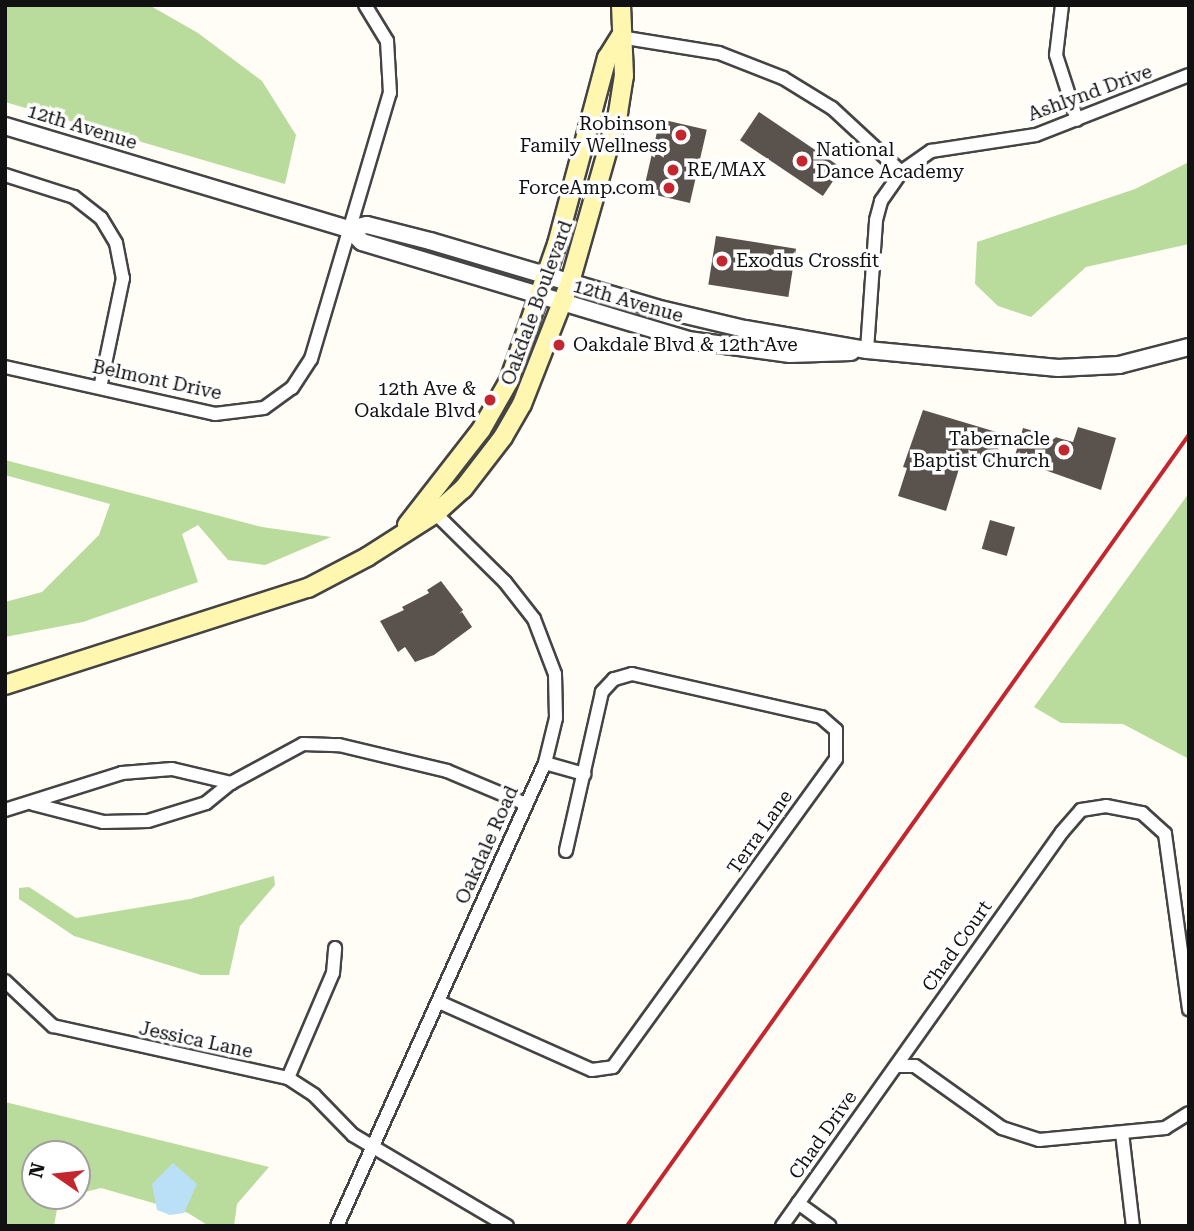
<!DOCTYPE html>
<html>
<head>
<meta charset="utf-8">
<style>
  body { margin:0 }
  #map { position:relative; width:1194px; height:1231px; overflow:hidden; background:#fffdf5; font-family:"Roboto Serif",serif }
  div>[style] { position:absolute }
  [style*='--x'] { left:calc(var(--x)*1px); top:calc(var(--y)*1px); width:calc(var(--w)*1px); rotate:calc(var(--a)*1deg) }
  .forest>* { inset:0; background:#b9dc9c }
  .water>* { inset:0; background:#b9e0f7 }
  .building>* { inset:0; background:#5a524d; transform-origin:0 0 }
  .roads { filter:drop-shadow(2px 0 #444) drop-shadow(-2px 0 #444) drop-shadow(0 2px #444) drop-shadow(0 -2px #444) }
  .minor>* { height:12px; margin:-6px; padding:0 6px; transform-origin:6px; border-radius:6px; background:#fff }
  .tertiary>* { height:16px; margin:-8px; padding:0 8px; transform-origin:8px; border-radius:8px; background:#fff }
  .secondary>* { height:18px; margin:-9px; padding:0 9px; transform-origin:9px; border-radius:9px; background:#fff6b0 }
  .rail>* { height:3.5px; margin:-1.75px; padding:0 1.75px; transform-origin:1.75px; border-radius:1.75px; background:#c4262e }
  .dots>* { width:19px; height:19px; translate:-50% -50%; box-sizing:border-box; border:4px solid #fff; border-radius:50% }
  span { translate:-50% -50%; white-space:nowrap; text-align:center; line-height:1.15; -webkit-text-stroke:7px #fff; paint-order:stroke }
  .street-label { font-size:19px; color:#111 }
  .poi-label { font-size:19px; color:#111 }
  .right { translate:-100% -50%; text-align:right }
  .left { translate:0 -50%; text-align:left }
  .frame { position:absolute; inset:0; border:7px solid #111; pointer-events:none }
  .north { position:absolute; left:21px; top:1140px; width:70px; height:70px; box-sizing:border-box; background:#fff; border:2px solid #a0a0a0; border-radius:50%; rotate:284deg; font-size:19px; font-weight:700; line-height:28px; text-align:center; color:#111 }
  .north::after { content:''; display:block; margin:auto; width:24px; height:32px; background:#c4262e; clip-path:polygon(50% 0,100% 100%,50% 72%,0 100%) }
</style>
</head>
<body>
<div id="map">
  <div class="forest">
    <div style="clip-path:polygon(5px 5px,149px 5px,198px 33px,262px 81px,296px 135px,285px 184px,5px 102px)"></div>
    <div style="clip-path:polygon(1189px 162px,1189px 244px,1086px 267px,1031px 317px,998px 306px,975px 284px,977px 242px,1135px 189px)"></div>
    <div style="clip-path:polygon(5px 460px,262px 527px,331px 537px,265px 565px,228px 560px,198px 525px,182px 534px,198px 582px,83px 622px,5px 637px,5px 602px,42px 592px,99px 535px,110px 504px,5px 475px)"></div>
    <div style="clip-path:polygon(1189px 493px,1189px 759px,1123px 724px,1061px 723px,1034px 707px)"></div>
    <div style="clip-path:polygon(274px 876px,275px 885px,240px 926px,229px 975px,201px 975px,74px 936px,19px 899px,19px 888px,29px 887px,76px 918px,190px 899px)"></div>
    <div style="clip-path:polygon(5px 1102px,269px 1167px,237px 1204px,234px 1226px,209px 1226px,188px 1213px,101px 1188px,77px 1194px,77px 1154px,35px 1154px,35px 1196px,68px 1196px,59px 1198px,54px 1226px,5px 1226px)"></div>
  </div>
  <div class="water">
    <div style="clip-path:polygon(173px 1163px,197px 1184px,184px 1213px,170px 1215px,157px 1210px,152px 1184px)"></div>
  </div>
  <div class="building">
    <div style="left:759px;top:112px;width:100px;height:34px;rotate:34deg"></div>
    <div style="left:660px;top:119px;width:48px;height:75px;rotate:13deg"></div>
    <div style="left:716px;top:236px;width:81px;height:49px;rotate:9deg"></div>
    <div style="clip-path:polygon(923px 410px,1003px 434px,993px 468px,962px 459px,946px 511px,898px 496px,907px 468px,903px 467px)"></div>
    <div style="clip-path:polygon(1078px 427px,1116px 438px,1101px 490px,1014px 459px,1023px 428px,1073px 442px)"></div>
    <div style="left:990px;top:520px;width:26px;height:30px;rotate:16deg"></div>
    <div style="clip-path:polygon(441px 581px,463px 610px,459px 614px,462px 612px,472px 627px,434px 655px,415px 662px,405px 647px,398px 652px,380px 621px,404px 610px,402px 607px,429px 593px,427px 590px)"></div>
  </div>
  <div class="roads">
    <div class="minor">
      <div style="--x:1062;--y:5;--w:50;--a:96.8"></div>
      <div style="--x:1056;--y:55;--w:68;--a:72.1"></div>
      <div style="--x:620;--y:37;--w:100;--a:9.2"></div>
      <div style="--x:719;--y:53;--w:69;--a:21.3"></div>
      <div style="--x:783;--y:78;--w:57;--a:31.5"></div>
      <div style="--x:832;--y:108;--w:94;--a:42.8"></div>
      <div style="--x:5;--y:175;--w:72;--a:17.7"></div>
      <div style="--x:74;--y:197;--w:34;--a:38"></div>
      <div style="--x:101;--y:218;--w:29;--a:59"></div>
      <div style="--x:116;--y:243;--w:36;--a:79"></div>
      <div style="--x:123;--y:278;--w:112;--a:101.8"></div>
      <div style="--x:867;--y:350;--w:130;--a:-86"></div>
      <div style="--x:876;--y:220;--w:20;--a:-75"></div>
      <div style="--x:881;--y:201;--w:35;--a:-55"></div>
      <div style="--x:901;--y:172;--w:37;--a:-35"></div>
      <div style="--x:931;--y:151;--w:106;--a:-8.7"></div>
      <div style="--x:1036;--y:135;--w:164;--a:-21.4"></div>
      <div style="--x:5;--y:367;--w:215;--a:12.6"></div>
      <div style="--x:215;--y:414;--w:49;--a:-7"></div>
      <div style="--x:264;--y:408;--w:34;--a:-36"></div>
      <div style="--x:292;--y:388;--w:35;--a:-57"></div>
      <div style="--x:311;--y:359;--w:277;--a:-73.5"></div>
      <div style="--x:390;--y:93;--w:52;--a:-93.3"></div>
      <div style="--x:387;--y:41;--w:42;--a:-121.4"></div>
      <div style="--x:545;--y:763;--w:41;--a:15.8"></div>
      <div style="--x:33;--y:804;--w:72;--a:14.4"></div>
      <div style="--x:103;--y:822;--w:45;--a:-1.3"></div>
      <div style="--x:148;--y:821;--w:61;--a:-17.2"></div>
      <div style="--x:206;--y:803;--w:32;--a:-39"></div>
      <div style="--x:5;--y:810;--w:123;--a:-17.5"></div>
      <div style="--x:122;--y:773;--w:50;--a:-4.6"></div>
      <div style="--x:172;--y:769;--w:61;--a:13.3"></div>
      <div style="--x:231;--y:783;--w:82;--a:-28.4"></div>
      <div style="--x:303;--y:744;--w:36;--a:2"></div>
      <div style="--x:339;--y:745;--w:111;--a:13.5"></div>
      <div style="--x:447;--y:771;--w:86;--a:22.7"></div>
      <div style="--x:5;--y:981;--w:66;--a:43.2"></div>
      <div style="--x:53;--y:1026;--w:241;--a:12.5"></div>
      <div style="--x:288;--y:1078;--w:31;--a:33"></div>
      <div style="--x:314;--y:1095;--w:56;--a:45.7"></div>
      <div style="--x:353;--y:1135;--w:179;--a:30.6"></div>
      <div style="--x:439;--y:1002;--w:167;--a:24"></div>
      <div style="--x:592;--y:1070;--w:21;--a:-8"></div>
      <div style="--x:613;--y:1067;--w:380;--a:-54.1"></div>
      <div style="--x:836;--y:759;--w:29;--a:-90"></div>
      <div style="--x:836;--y:730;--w:20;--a:-139"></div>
      <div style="--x:821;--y:717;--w:194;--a:-167.2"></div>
      <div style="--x:632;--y:674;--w:19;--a:164"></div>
      <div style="--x:614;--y:679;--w:18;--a:133"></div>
      <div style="--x:602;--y:692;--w:163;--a:102.8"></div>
      <div style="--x:896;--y:1066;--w:19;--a:0"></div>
      <div style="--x:915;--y:1066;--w:107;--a:35.5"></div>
      <div style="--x:1002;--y:1128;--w:39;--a:18"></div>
      <div style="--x:1039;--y:1140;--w:127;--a:-5.4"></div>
      <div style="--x:1165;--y:1128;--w:28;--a:-32"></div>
      <div style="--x:288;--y:1078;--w:114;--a:-66.8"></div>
      <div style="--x:333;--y:973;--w:25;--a:-85"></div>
      <div style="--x:1122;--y:1133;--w:94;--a:83.3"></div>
      <div style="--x:798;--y:1203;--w:39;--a:36"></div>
      <div style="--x:337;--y:1226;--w:508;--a:-65.81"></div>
      <div style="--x:545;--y:763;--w:46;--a:-76.3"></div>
      <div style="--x:556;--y:718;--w:44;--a:-91.3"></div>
      <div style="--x:555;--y:674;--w:59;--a:-110.9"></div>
      <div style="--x:534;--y:619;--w:47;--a:-128.1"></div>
      <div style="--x:505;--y:582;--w:105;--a:-135.4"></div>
      <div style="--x:782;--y:1226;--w:483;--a:-54.6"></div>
      <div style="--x:1062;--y:832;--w:29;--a:-49"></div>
      <div style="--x:1081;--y:810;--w:25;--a:-9"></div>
      <div style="--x:1106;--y:806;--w:37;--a:11"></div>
      <div style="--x:1142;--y:813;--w:31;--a:42"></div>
      <div style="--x:1165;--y:834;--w:177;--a:82.2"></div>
    </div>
    <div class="tertiary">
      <div style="--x:5;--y:126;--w:359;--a:16.7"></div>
      <div style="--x:349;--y:229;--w:18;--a:-13"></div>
      <div style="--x:367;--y:225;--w:65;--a:14.3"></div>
      <div style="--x:430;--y:241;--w:236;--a:16.5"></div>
      <div style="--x:656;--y:308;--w:91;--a:13.3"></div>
      <div style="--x:745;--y:329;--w:124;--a:9.8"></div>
      <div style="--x:867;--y:350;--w:192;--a:5.4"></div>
      <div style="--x:1058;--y:368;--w:61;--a:-2.8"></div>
      <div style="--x:1119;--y:365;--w:72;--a:-14.4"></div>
      <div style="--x:349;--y:229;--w:18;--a:45"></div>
      <div style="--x:362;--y:242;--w:340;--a:16.7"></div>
      <div style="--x:688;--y:340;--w:103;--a:7.8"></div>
      <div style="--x:790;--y:354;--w:61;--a:-1.9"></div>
    </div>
    <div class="secondary">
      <div style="--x:407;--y:525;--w:120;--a:-52.1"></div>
      <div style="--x:481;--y:430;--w:56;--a:-60.3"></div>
      <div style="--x:509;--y:381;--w:145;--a:-70.7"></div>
      <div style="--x:557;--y:244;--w:193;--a:-75"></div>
      <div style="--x:607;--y:58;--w:25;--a:-58"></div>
      <div style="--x:5;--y:685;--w:318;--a:-17.8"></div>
      <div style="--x:308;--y:588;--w:67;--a:-27.7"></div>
      <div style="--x:367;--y:557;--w:82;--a:-32.5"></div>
      <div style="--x:436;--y:513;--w:36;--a:-42"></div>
      <div style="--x:463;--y:489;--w:66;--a:-52.4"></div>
      <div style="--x:503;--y:437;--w:38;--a:-60"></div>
      <div style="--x:522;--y:404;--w:131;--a:-68.5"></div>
      <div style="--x:570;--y:282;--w:176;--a:-74.1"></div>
      <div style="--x:618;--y:113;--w:37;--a:-81"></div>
      <div style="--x:624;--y:76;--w:71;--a:-92.4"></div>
    </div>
  </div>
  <div class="rail">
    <div style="--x:627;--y:1226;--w:970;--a:-54.61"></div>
  </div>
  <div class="dots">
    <div style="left:681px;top:135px;background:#c4262e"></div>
    <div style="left:802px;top:161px;background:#c4262e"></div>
    <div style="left:673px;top:170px;background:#c4262e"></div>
    <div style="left:669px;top:188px;background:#c4262e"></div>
    <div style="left:722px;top:261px;background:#c4262e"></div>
    <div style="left:559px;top:345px;background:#c4262e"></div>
    <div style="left:490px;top:400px;background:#c4262e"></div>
    <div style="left:1064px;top:450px;background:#c4262e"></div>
  </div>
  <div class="street-label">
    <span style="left:1090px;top:93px;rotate:-20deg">Ashlynd Drive</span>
    <span style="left:82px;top:127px;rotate:17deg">12th Avenue</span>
    <span style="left:628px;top:301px;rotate:16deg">12th Avenue</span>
    <span style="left:537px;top:303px;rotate:-70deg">Oakdale Boulevard</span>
    <span style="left:157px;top:380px;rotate:12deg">Belmont Drive</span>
    <span style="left:760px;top:832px;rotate:-55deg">Terra Lane</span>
    <span style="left:487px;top:845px;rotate:-66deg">Oakdale Road</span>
    <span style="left:957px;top:946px;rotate:-55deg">Chad Court</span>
    <span style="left:196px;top:1040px;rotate:12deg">Jessica Lane</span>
    <span style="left:823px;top:1135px;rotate:-55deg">Chad Drive</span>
  </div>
  <div class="poi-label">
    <span class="right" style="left:667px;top:135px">Robinson<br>Family Wellness</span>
    <span class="left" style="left:816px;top:161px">National<br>Dance Academy</span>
    <span class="left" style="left:687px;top:170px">RE/MAX</span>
    <span class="right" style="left:655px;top:188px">ForceAmp.com</span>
    <span class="left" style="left:736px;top:261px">Exodus Crossfit</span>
    <span class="left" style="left:573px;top:345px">Oakdale Blvd &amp; 12th Ave</span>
    <span class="right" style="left:476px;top:400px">12th Ave &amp;<br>Oakdale Blvd</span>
    <span class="right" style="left:1050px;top:450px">Tabernacle<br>Baptist Church</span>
  </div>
  <div class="frame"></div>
  <div class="north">N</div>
</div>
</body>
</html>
